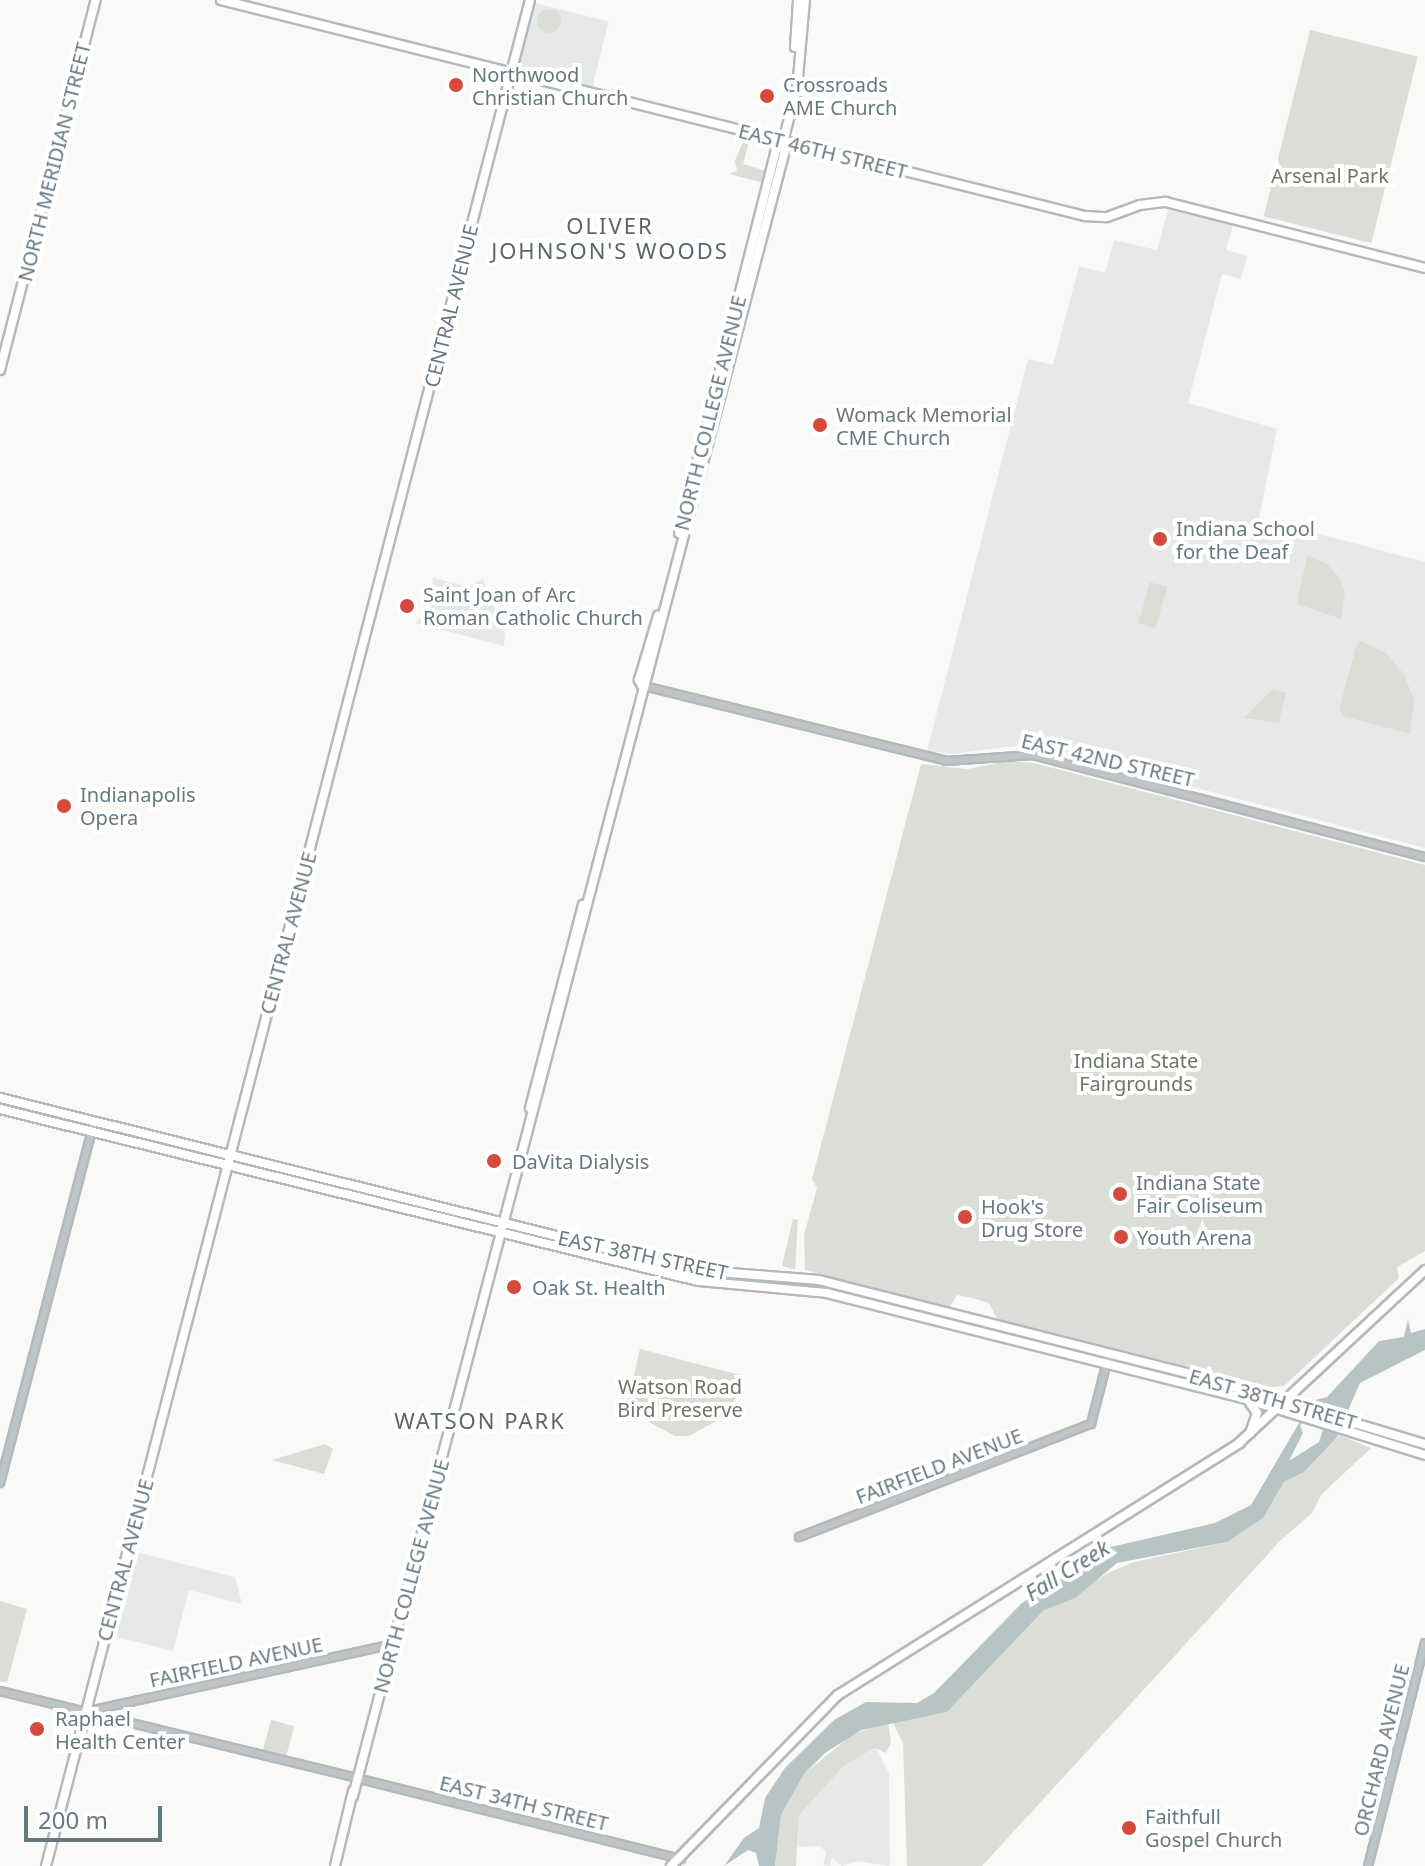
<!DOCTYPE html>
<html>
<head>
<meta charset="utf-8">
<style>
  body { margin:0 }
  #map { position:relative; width:1425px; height:1866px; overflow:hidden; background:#f9f9f8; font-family:"Noto Sans",sans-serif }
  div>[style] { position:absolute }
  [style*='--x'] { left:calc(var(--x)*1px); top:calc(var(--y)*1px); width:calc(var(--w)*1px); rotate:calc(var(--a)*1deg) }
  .built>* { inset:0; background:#e7e9e8; transform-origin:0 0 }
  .green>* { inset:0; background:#daded7; transform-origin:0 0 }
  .round { border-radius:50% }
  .water>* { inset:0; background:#b7c4c6 }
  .roads { filter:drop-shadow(2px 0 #b3b9bc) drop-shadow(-2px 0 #b3b9bc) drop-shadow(0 2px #b3b9bc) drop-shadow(0 -2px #b3b9bc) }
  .minor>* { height:6px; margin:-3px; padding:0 3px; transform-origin:3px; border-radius:3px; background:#bfc5c7 }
  .major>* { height:8px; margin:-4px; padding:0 4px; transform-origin:4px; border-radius:4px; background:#fff }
  .dots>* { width:22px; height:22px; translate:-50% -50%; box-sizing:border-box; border:4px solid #fff; border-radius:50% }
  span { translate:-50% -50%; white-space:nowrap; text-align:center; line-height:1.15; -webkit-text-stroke:8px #fff; paint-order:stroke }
  .poi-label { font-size:20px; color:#667980 }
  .left { translate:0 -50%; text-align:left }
  .street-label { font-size:20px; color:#667980 }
  .park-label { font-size:20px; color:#6b7866 }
  .neighbourhood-label { font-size:22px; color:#59666c; letter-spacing:2px }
  .water-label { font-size:22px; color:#627679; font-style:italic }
  .scale { position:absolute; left:24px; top:1806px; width:138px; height:36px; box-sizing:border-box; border:4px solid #667980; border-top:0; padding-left:10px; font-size:24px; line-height:28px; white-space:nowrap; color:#667980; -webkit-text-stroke:6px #fff; paint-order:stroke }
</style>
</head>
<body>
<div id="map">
  <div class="built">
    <div style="left:535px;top:3px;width:76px;height:68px;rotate:14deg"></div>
    <div style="clip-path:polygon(1168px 210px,1233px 225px,1226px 250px,1247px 256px,1241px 279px,1222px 274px,1188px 403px,1277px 429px,1259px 518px,1425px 562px,1425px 848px,1029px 744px,952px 754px,927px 751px,1028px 359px,1053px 365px,1079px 266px,1105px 273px,1114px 240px,1157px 250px)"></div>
    <div style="clip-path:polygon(433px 578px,469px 587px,483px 579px,505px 634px,504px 646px,415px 623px,429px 610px)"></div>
    <div style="clip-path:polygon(136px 1552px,235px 1577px,242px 1604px,189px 1590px,173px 1651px,112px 1636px)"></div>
    <div style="clip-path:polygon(876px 1748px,889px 1773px,890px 1866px,857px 1861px,842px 1866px,832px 1858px,830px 1866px,823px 1865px,826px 1852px,820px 1846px,798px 1847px,799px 1815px,844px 1766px)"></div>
  </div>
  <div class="green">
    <div class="round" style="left:537px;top:9px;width:24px;height:24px"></div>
    <div style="left:1310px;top:30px;width:111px;height:192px;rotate:14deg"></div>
    <div style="clip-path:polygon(745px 137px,750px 138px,743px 164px,767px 171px,764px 183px,729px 174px,737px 171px,735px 161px)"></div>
    <div style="clip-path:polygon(1307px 555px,1327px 564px,1339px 577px,1345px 593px,1341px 619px,1297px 604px)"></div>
    <div style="left:1150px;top:582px;width:18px;height:43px;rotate:16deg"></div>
    <div style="clip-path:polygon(1358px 640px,1386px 653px,1404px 674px,1414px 700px,1410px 734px,1343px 716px,1339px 709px)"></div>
    <div style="clip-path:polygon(1272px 690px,1286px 693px,1279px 723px,1244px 718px)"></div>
    <div style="clip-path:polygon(1007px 761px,1034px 763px,1425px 865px,1425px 1251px,1397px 1267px,1399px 1278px,1284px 1386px,1271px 1387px,997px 1319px,989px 1303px,972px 1298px,957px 1295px,949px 1308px,805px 1270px,804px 1235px,817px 1188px,812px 1179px,921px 764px,968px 769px)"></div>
    <div style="clip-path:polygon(793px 1219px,798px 1220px,795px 1270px,782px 1266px)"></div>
    <div style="clip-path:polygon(640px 1349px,744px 1376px,729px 1414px,689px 1436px,675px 1436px,649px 1422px,627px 1404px)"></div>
    <div style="clip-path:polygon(1334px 1433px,1371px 1448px,1321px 1495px,1312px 1513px,1280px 1541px,982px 1866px,907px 1866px,903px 1743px,892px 1721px,947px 1712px,1044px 1610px,1108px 1573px,1134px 1562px,1227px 1542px,1263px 1518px,1284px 1482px,1304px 1472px,1335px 1438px)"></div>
    <div style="clip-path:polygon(325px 1444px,333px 1449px,324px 1474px,272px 1460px)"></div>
    <div style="clip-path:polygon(0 1601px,27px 1609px,7px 1683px,0 1681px)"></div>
    <div style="left:271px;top:1720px;width:24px;height:32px;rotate:15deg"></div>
    <div style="clip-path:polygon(888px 1722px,891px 1742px,886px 1753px,875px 1748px,844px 1766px,799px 1815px,796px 1866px,775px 1866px,781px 1815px,804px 1774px,853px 1734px)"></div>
  </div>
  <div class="water">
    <div style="clip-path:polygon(evenodd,1408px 1319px,1411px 1333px,1425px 1329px,1425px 1350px,1360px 1383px,1336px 1438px,1304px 1472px,1284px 1482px,1263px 1518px,1227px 1542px,1117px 1563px,1075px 1598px,1044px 1610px,947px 1712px,861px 1730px,825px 1753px,804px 1774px,781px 1815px,775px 1866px,759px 1866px,756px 1853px,748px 1850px,724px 1866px,744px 1838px,759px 1828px,765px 1798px,785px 1768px,834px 1720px,866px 1702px,917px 1703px,934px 1693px,1022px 1603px,1111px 1547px,1215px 1523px,1251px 1505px,1312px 1401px,1327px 1397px,1379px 1341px,1404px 1337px,1408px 1319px,1323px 1407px,1329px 1411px,1319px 1442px,1289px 1461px,1303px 1433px,1300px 1425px,1323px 1407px)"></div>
  </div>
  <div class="roads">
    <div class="minor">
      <div style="--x:644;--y:686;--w:311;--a:13.9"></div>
      <div style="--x:946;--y:761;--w:87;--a:-3.9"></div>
      <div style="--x:1033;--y:755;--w:405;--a:14.6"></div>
      <div style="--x:0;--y:1483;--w:373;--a:-75.4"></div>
      <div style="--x:799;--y:1537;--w:313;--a:-21.2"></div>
      <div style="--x:1091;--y:1424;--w:72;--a:-75.6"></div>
      <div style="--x:0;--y:1691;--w:366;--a:13.7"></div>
      <div style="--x:89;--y:1711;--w:312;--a:-12.4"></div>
      <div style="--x:360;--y:1779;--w:331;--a:14"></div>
      <div style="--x:1368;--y:1866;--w:230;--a:-75.7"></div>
    </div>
    <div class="major">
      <div style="--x:221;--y:0;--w:891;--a:14.04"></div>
      <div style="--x:1085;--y:216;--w:22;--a:3"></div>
      <div style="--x:1107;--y:217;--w:35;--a:-20"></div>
      <div style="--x:1140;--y:205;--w:26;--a:-7"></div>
      <div style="--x:1166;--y:202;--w:267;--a:14.3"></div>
      <div style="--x:795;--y:47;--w:47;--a:-86.3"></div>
      <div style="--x:0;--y:370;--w:382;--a:-75.5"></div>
      <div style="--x:679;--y:533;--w:400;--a:-75.8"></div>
      <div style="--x:777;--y:145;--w:7;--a:-34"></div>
      <div style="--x:642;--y:686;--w:7;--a:-117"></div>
      <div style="--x:639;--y:680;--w:67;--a:-73.5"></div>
      <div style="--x:0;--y:1098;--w:715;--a:13.92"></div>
      <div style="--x:694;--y:1270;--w:125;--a:4.6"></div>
      <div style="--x:819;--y:1280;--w:394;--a:14.2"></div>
      <div style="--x:1201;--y:1377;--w:234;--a:16.7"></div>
      <div style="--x:530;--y:1108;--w:210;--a:-75.4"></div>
      <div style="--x:0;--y:1109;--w:719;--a:13.84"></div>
      <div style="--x:698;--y:1281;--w:130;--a:5.3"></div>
      <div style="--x:827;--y:1293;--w:425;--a:14.2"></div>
      <div style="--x:1239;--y:1397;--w:195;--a:17.3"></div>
      <div style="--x:1250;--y:1403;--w:12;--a:55"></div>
      <div style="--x:1257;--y:1413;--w:21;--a:109"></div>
      <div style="--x:353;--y:1796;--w:1705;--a:-75.29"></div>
      <div style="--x:786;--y:147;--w:7;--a:-117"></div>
      <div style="--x:783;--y:141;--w:54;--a:-74.9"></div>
      <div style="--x:797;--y:89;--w:89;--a:-84.9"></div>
      <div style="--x:46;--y:1866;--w:1928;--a:-75.46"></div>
      <div style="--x:335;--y:1866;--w:77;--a:-76.5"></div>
      <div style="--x:671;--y:1866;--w:239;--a:-45.7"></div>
      <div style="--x:838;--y:1695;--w:474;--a:-32.1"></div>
      <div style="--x:1239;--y:1443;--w:254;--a:-42.9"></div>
    </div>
  </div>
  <div class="dots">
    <div style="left:456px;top:85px;background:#d54a3c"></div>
    <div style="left:767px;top:96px;background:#d54a3c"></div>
    <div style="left:820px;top:425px;background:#d54a3c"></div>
    <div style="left:1160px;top:539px;background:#d54a3c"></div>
    <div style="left:407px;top:606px;background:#d54a3c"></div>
    <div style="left:64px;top:806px;background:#d54a3c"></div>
    <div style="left:494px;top:1161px;background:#d54a3c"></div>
    <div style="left:1120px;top:1194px;background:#d54a3c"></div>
    <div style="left:965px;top:1217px;background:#d54a3c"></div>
    <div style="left:1121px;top:1237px;background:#d54a3c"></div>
    <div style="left:514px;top:1287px;background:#d54a3c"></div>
    <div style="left:37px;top:1729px;background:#d54a3c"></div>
    <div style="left:1129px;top:1828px;background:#d54a3c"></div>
  </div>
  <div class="poi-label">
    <span class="left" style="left:472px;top:86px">Northwood<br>Christian Church</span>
    <span class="left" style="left:783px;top:96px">Crossroads<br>AME Church</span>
    <span class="left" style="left:836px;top:426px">Womack Memorial<br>CME Church</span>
    <span class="left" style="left:1176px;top:540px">Indiana School<br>for the Deaf</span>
    <span class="left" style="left:423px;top:606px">Saint Joan of Arc<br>Roman Catholic Church</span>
    <span class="left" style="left:80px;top:806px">Indianapolis<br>Opera</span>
    <span class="left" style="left:512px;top:1161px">DaVita Dialysis</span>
    <span class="left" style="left:1136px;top:1194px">Indiana State<br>Fair Coliseum</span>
    <span class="left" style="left:981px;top:1218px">Hook's<br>Drug Store</span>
    <span class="left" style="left:1137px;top:1237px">Youth Arena</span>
    <span class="left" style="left:532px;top:1287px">Oak St. Health</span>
    <span class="left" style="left:55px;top:1730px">Raphael<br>Health Center</span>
    <span class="left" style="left:1145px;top:1828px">Faithfull<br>Gospel Church</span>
  </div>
  <div class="street-label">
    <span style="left:823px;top:151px;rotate:14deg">EAST 46TH STREET</span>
    <span style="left:54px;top:162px;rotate:-76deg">NORTH MERIDIAN STREET</span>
    <span style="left:451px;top:306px;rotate:-76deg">CENTRAL AVENUE</span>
    <span style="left:710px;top:413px;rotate:-76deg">NORTH COLLEGE AVENUE</span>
    <span style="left:1108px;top:760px;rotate:13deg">EAST 42ND STREET</span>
    <span style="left:288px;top:933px;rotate:-75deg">CENTRAL AVENUE</span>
    <span style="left:643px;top:1255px;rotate:12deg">EAST 38TH STREET</span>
    <span style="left:1273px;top:1399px;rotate:16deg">EAST 38TH STREET</span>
    <span style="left:939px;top:1466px;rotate:-21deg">FAIRFIELD AVENUE</span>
    <span style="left:125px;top:1560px;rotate:-75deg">CENTRAL AVENUE</span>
    <span style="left:411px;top:1576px;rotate:-75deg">NORTH COLLEGE AVENUE</span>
    <span style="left:236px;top:1662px;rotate:-12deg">FAIRFIELD AVENUE</span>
    <span style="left:1381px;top:1750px;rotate:-76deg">ORCHARD AVENUE</span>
    <span style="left:524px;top:1803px;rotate:14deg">EAST 34TH STREET</span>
  </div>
  <div class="park-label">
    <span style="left:1330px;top:175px">Arsenal Park</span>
    <span style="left:1136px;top:1072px">Indiana State<br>Fairgrounds</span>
    <span style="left:680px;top:1398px">Watson Road<br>Bird Preserve</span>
  </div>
  <div class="neighbourhood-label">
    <span style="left:610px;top:238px">OLIVER<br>JOHNSON'S WOODS</span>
    <span style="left:480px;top:1421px">WATSON PARK</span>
  </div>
  <div class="water-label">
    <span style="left:1067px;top:1570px;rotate:-32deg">Fall Creek</span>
  </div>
  <div class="scale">200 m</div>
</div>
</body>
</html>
